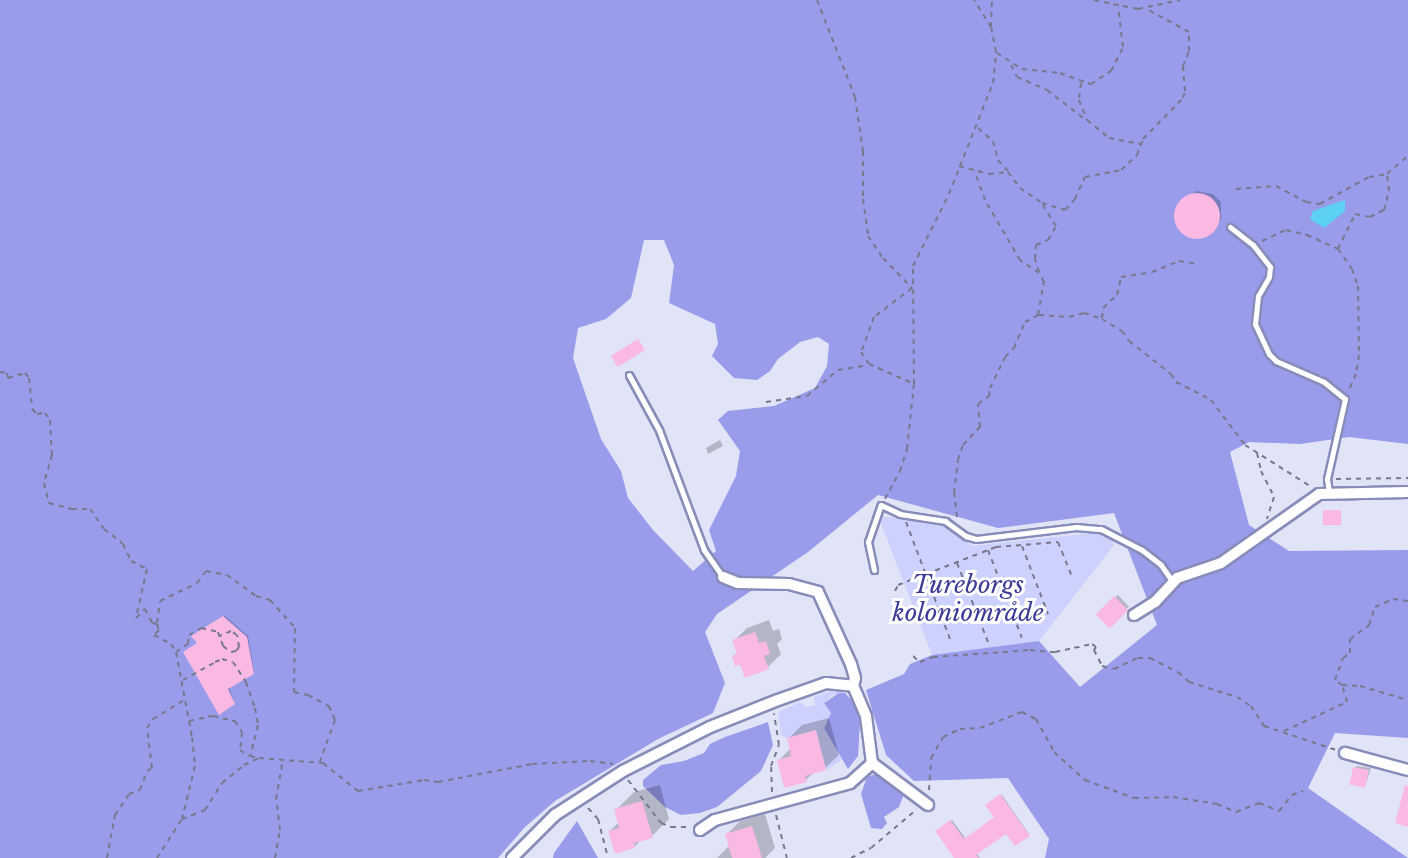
<!DOCTYPE html>
<html>
<head>
<meta charset="utf-8">
<style>
  body { margin:0 }
  #map { position:relative; width:1408px; height:858px; overflow:hidden; background:#e1e3f7; font-family:"Libre Baskerville",serif }
  div>[style] { position:absolute }
  [style*='--x'] { left:calc(var(--x)*1px); top:calc(var(--y)*1px); width:calc(var(--w)*1px); rotate:calc(var(--a)*1deg) }
  .green>* { inset:0; background:#cdd1fe }
  .forest>* { inset:0; background:#989ceb }
  .water>* { inset:0; background:#5dd1f4 }
  .shadow>* { inset:0; background:#0003; transform-origin:0 0 }
  .building>* { inset:0; background:#fab9e2; transform-origin:0 0 }
  .round { border-radius:50% }
  .path>* { height:2px; margin-top:-1px; transform-origin:0; background:repeating-linear-gradient(90deg,#77788b 0 5px,transparent 0 10px) }
  .roads { filter:drop-shadow(2px 0 #888cb9) drop-shadow(-2px 0 #888cb9) drop-shadow(0 2px #888cb9) drop-shadow(0 -2px #888cb9) }
  .lane>* { height:5px; margin:-2.5px; padding:0 2.5px; transform-origin:2.5px; border-radius:2.5px; background:#fff }
  .street>* { height:10px; margin:-5px; padding:0 5px; transform-origin:5px; border-radius:5px; background:#fff }
  span { translate:-50% -50%; white-space:nowrap; text-align:center; line-height:1.15; -webkit-text-stroke:6px #fff; paint-order:stroke }
  .park-label { font-size:24px; color:#403b96; font-style:italic }
</style>
</head>
<body>
<div id="map">
  <div class="green">
    <div style="clip-path:polygon(878px 516px,943px 524px,972px 546px,1111px 531px,1114px 545px,1039px 641px,932px 655px)"></div>
    <div style="clip-path:polygon(836px 689px,845px 693px,833px 695px,824px 703px,831px 713px,824px 728px,831px 734px,841px 760px,827px 770px,815px 730px,787px 738px,781px 735px,778px 712px,800px 702px,806px 707px,815px 705px,814px 697px)"></div>
  </div>
  <div class="forest">
    <div style="clip-path:polygon(evenodd,0 0,1408px 0,1408px 444px,1349px 437px,1300px 444px,1249px 442px,1230px 452px,1249px 525px,1289px 551px,1408px 550px,1408px 738px,1335px 733px,1308px 788px,1408px 858px,1045px 858px,1049px 839px,1008px 778px,914px 781px,886px 755px,866px 690px,904px 674px,910px 664px,932px 655px,1039px 641px,1080px 687px,1157px 625px,1114px 513px,998px 528px,878px 495px,808px 552px,717px 614px,705px 632px,725px 683px,713px 713px,658px 739px,555px 801px,525px 827px,498px 858px,0 858px,0 0,644px 240px,664px 240px,674px 265px,669px 303px,715px 324px,718px 344px,712px 356px,734px 378px,757px 380px,770px 371px,778px 359px,800px 342px,818px 337px,829px 344px,827px 366px,815px 388px,774px 406px,728px 411px,718px 420px,740px 451px,736px 476px,709px 530px,716px 551px,693px 571px,653px 530px,628px 498px,621px 471px,601px 439px,573px 358px,578px 328px,606px 319px,631px 298px,644px 240px)"></div>
    <div style="clip-path:polygon(839px 693px,845px 693px,854px 703px,860px 722px,858px 756px,848px 769px,824px 728px,831px 713px,824px 703px)"></div>
    <div style="clip-path:polygon(768px 722px,773px 745px,761px 771px,717px 807px,700px 813px,681px 815px,665px 807px,643px 786px,643px 780px,661px 765px,684px 761px,704px 753px,710px 744px,725px 737px)"></div>
    <div style="clip-path:polygon(881px 772px,904px 794px,899px 807px,884px 817px,887px 823px,882px 829px,871px 828px,861px 794px,867px 777px)"></div>
    <div style="clip-path:polygon(577px 821px,598px 858px,553px 858px,554px 853px)"></div>
  </div>
  <div class="water">
    <div style="clip-path:polygon(1345px 200px,1345px 211px,1324px 228px,1310px 219px,1313px 211px)"></div>
  </div>
  <div class="shadow">
    <div style="clip-path:polygon(1196px 191px,1213px 194px,1221px 202px,1221px 219px,1204px 236px,1192px 237px,1178px 226px,1178px 208px)"></div>
    <div style="clip-path:polygon(720px 440px,723px 446px,708px 454px,706px 448px)"></div>
    <div style="left:1118px;top:595px;width:16px;height:28px;rotate:47deg"></div>
    <div style="clip-path:polygon(225px 616px,248px 636px,254px 671px,229px 687px,234px 703px,195px 634px)"></div>
    <div style="clip-path:polygon(769px 620px,773px 631px,779px 629px,782px 639px,777px 644px,781px 654px,768px 667px,741px 662px,734px 656px,738px 652px,734px 641px,747px 628px)"></div>
    <div style="clip-path:polygon(829px 718px,839px 755px,825px 768px,815px 771px,806px 780px,779px 760px,791px 748px,789px 738px,802px 725px)"></div>
    <div style="clip-path:polygon(1357px 766px,1371px 768px,1365px 786px,1355px 768px)"></div>
    <div style="clip-path:polygon(660px 785px,669px 819px,652px 836px,642px 839px,634px 847px,610px 831px,619px 822px,616px 810px,634px 792px)"></div>
    <div style="clip-path:polygon(1002px 795px,1029px 834px,1015px 844px,1006px 831px,976px 853px,980px 858px,957px 858px,937px 831px,952px 820px,966px 839px,996px 817px,987px 806px)"></div>
    <div style="clip-path:polygon(765px 814px,775px 848px,765px 858px,717px 858px,730px 845px,727px 834px,740px 821px)"></div>
  </div>
  <div class="building">
    <div class="round" style="left:1174px;top:193px;width:46px;height:46px"></div>
    <div style="left:638px;top:339px;width:13px;height:32px;rotate:58deg"></div>
    <div style="left:1323px;top:510px;width:18px;height:15px"></div>
    <div style="left:1114px;top:596px;width:20px;height:26px;rotate:45deg"></div>
    <div style="clip-path:polygon(223px 616px,247px 637px,254px 674px,228px 689px,235px 704px,219px 715px,183px 652px,197px 643px,191px 636px)"></div>
    <div style="clip-path:polygon(755px 632px,759px 643px,766px 641px,770px 654px,764px 656px,769px 669px,745px 678px,740px 665px,735px 666px,732px 656px,737px 654px,732px 640px)"></div>
    <div style="clip-path:polygon(816px 730px,826px 770px,805px 776px,807px 782px,784px 788px,777px 760px,791px 756px,787px 738px)"></div>
    <div style="left:1353px;top:767px;width:16px;height:18px;rotate:11deg"></div>
    <div style="clip-path:polygon(1405px 785px,1408px 786px,1408px 827px,1395px 823px)"></div>
    <div style="clip-path:polygon(1000px 794px,1030px 836px,1015px 846px,1006px 834px,976px 855px,979px 858px,954px 858px,935px 831px,950px 820px,964px 839px,994px 817px,985px 805px)"></div>
    <div style="clip-path:polygon(642px 801px,653px 838px,634px 843px,635px 848px,615px 854px,608px 831px,619px 828px,614px 809px)"></div>
    <div style="clip-path:polygon(752px 826px,762px 858px,732px 858px,725px 834px)"></div>
  </div>
  <div class="path">
    <div style="--x:817;--y:0;--w:104;--a:68.6"></div>
    <div style="--x:855;--y:97;--w:55;--a:81.6"></div>
    <div style="--x:863;--y:151;--w:48;--a:90"></div>
    <div style="--x:863;--y:199;--w:37;--a:82"></div>
    <div style="--x:868;--y:236;--w:27;--a:56"></div>
    <div style="--x:883;--y:258;--w:42;--a:46"></div>
    <div style="--x:912;--y:288;--w:48;--a:142.7"></div>
    <div style="--x:874;--y:317;--w:37;--a:110"></div>
    <div style="--x:861;--y:352;--w:14;--a:56"></div>
    <div style="--x:869;--y:364;--w:47;--a:23.8"></div>
    <div style="--x:1094;--y:0;--w:45;--a:11.6"></div>
    <div style="--x:1138;--y:9;--w:43;--a:-12.1"></div>
    <div style="--x:991;--y:27;--w:27;--a:-88"></div>
    <div style="--x:997;--y:53;--w:30;--a:33"></div>
    <div style="--x:1022;--y:69;--w:38;--a:6"></div>
    <div style="--x:1060;--y:73;--w:33;--a:20"></div>
    <div style="--x:1091;--y:84;--w:24;--a:-33"></div>
    <div style="--x:1111;--y:71;--w:27;--a:-63"></div>
    <div style="--x:1123;--y:47;--w:41;--a:-97"></div>
    <div style="--x:1011;--y:65;--w:13;--a:63"></div>
    <div style="--x:1017;--y:77;--w:33;--a:23"></div>
    <div style="--x:1047;--y:90;--w:49;--a:37.6"></div>
    <div style="--x:1081;--y:83;--w:17;--a:97"></div>
    <div style="--x:1079;--y:100;--w:22;--a:68"></div>
    <div style="--x:1087;--y:120;--w:28;--a:39"></div>
    <div style="--x:1109;--y:138;--w:32;--a:11"></div>
    <div style="--x:978;--y:128;--w:20;--a:41"></div>
    <div style="--x:993;--y:141;--w:20;--a:75"></div>
    <div style="--x:998;--y:160;--w:15;--a:48"></div>
    <div style="--x:959;--y:166;--w:31;--a:15"></div>
    <div style="--x:989;--y:174;--w:19;--a:-6"></div>
    <div style="--x:1008;--y:172;--w:20;--a:53"></div>
    <div style="--x:1020;--y:188;--w:27;--a:34"></div>
    <div style="--x:1042;--y:203;--w:24;--a:17"></div>
    <div style="--x:1065;--y:210;--w:15;--a:-48"></div>
    <div style="--x:1075;--y:199;--w:24;--a:-66"></div>
    <div style="--x:1085;--y:177;--w:37;--a:-11"></div>
    <div style="--x:1121;--y:170;--w:22;--a:-43"></div>
    <div style="--x:1137;--y:155;--w:17;--a:-69"></div>
    <div style="--x:1143;--y:139;--w:57;--a:-45.7"></div>
    <div style="--x:1183;--y:98;--w:7;--a:-74"></div>
    <div style="--x:1185;--y:91;--w:25;--a:-95"></div>
    <div style="--x:1183;--y:66;--w:16;--a:-68"></div>
    <div style="--x:1189;--y:51;--w:19;--a:-90"></div>
    <div style="--x:1189;--y:32;--w:50;--a:-151.4"></div>
    <div style="--x:1236;--y:189;--w:40;--a:-4.3"></div>
    <div style="--x:1276;--y:186;--w:34;--a:28"></div>
    <div style="--x:1306;--y:202;--w:14;--a:8"></div>
    <div style="--x:1320;--y:204;--w:56;--a:-28.9"></div>
    <div style="--x:1369;--y:177;--w:18;--a:-9"></div>
    <div style="--x:1387;--y:174;--w:28;--a:-41"></div>
    <div style="--x:1262;--y:241;--w:26;--a:-25"></div>
    <div style="--x:1286;--y:230;--w:22;--a:13"></div>
    <div style="--x:1307;--y:235;--w:34;--a:24"></div>
    <div style="--x:1338;--y:249;--w:24;--a:55"></div>
    <div style="--x:1352;--y:269;--w:18;--a:71"></div>
    <div style="--x:1358;--y:286;--w:69;--a:89.2"></div>
    <div style="--x:1359;--y:355;--w:19;--a:99"></div>
    <div style="--x:1356;--y:374;--w:20;--a:114"></div>
    <div style="--x:1338;--y:249;--w:39;--a:-64"></div>
    <div style="--x:1355;--y:214;--w:15;--a:11"></div>
    <div style="--x:1370;--y:217;--w:16;--a:-27"></div>
    <div style="--x:1384;--y:210;--w:20;--a:-75"></div>
    <div style="--x:1389;--y:191;--w:16;--a:-97"></div>
    <div style="--x:1039;--y:272;--w:14;--a:-107"></div>
    <div style="--x:1035;--y:259;--w:14;--a:-86"></div>
    <div style="--x:1036;--y:245;--w:13;--a:-23"></div>
    <div style="--x:1048;--y:240;--w:16;--a:-60"></div>
    <div style="--x:1056;--y:226;--w:26;--a:-122"></div>
    <div style="--x:1039;--y:315;--w:30;--a:4"></div>
    <div style="--x:1069;--y:317;--w:16;--a:-15"></div>
    <div style="--x:1084;--y:313;--w:19;--a:18"></div>
    <div style="--x:1102;--y:319;--w:23;--a:31"></div>
    <div style="--x:1122;--y:331;--w:12;--a:55"></div>
    <div style="--x:1129;--y:341;--w:53;--a:38.2"></div>
    <div style="--x:1171;--y:374;--w:9;--a:58"></div>
    <div style="--x:1176;--y:382;--w:39;--a:27"></div>
    <div style="--x:1211;--y:400;--w:56;--a:52.9"></div>
    <div style="--x:1245;--y:445;--w:77;--a:32.2"></div>
    <div style="--x:1102;--y:318;--w:10;--a:-84"></div>
    <div style="--x:1103;--y:308;--w:19;--a:-43"></div>
    <div style="--x:1117;--y:295;--w:18;--a:-77"></div>
    <div style="--x:1121;--y:277;--w:31;--a:-9"></div>
    <div style="--x:1152;--y:272;--w:29;--a:-22"></div>
    <div style="--x:1179;--y:261;--w:20;--a:9"></div>
    <div style="--x:0;--y:372;--w:7;--a:8"></div>
    <div style="--x:7;--y:373;--w:5;--a:79"></div>
    <div style="--x:8;--y:378;--w:18;--a:-16"></div>
    <div style="--x:25;--y:373;--w:6;--a:51"></div>
    <div style="--x:29;--y:378;--w:31;--a:84"></div>
    <div style="--x:32;--y:409;--w:7;--a:45"></div>
    <div style="--x:37;--y:414;--w:8;--a:-7"></div>
    <div style="--x:45;--y:413;--w:9;--a:54"></div>
    <div style="--x:50;--y:420;--w:35;--a:87"></div>
    <div style="--x:52;--y:455;--w:29;--a:106"></div>
    <div style="--x:44;--y:483;--w:21;--a:76"></div>
    <div style="--x:49;--y:503;--w:24;--a:15"></div>
    <div style="--x:72;--y:509;--w:18;--a:0"></div>
    <div style="--x:90;--y:509;--w:24;--a:55"></div>
    <div style="--x:104;--y:529;--w:24;--a:38"></div>
    <div style="--x:123;--y:544;--w:19;--a:65"></div>
    <div style="--x:131;--y:561;--w:18;--a:27"></div>
    <div style="--x:147;--y:569;--w:50;--a:102.7"></div>
    <div style="--x:136;--y:618;--w:13;--a:-45"></div>
    <div style="--x:145;--y:609;--w:16;--a:63"></div>
    <div style="--x:152;--y:623;--w:5;--a:11"></div>
    <div style="--x:157;--y:624;--w:6;--a:72"></div>
    <div style="--x:159;--y:630;--w:7;--a:135"></div>
    <div style="--x:154;--y:635;--w:19;--a:28"></div>
    <div style="--x:171;--y:644;--w:9;--a:58"></div>
    <div style="--x:176;--y:652;--w:86;--a:79.3"></div>
    <div style="--x:192;--y:737;--w:29;--a:84"></div>
    <div style="--x:195;--y:766;--w:55;--a:103.8"></div>
    <div style="--x:182;--y:819;--w:25;--a:-21"></div>
    <div style="--x:205;--y:810;--w:32;--a:-58"></div>
    <div style="--x:222;--y:783;--w:28;--a:-39"></div>
    <div style="--x:244;--y:765;--w:17;--a:-25"></div>
    <div style="--x:259;--y:758;--w:64;--a:4.5"></div>
    <div style="--x:323;--y:763;--w:45;--a:38.7"></div>
    <div style="--x:358;--y:791;--w:67;--a:-9.5"></div>
    <div style="--x:424;--y:780;--w:14;--a:8"></div>
    <div style="--x:438;--y:782;--w:96;--a:-10.8"></div>
    <div style="--x:532;--y:764;--w:58;--a:-3"></div>
    <div style="--x:590;--y:761;--w:23;--a:7"></div>
    <div style="--x:766;--y:402;--w:41;--a:-8.3"></div>
    <div style="--x:807;--y:396;--w:40;--a:-40"></div>
    <div style="--x:838;--y:370;--w:30;--a:-9"></div>
    <div style="--x:1257;--y:453;--w:18;--a:77"></div>
    <div style="--x:1261;--y:471;--w:29;--a:63"></div>
    <div style="--x:1274;--y:497;--w:23;--a:108"></div>
    <div style="--x:1336;--y:479;--w:72;--a:-0.8"></div>
    <div style="--x:885;--y:499;--w:32;--a:-62"></div>
    <div style="--x:900;--y:471;--w:23;--a:-72"></div>
    <div style="--x:907;--y:449;--w:65;--a:-83.9"></div>
    <div style="--x:914;--y:384;--w:118;--a:-90.5"></div>
    <div style="--x:913;--y:266;--w:80;--a:-63.4"></div>
    <div style="--x:949;--y:194;--w:119;--a:-68.4"></div>
    <div style="--x:993;--y:83;--w:31;--a:-84"></div>
    <div style="--x:996;--y:52;--w:25;--a:-101"></div>
    <div style="--x:991;--y:27;--w:32;--a:-122"></div>
    <div style="--x:957;--y:517;--w:24;--a:-97"></div>
    <div style="--x:954;--y:493;--w:33;--a:-83"></div>
    <div style="--x:958;--y:460;--w:16;--a:-72"></div>
    <div style="--x:963;--y:445;--w:25;--a:-47"></div>
    <div style="--x:980;--y:427;--w:23;--a:-95"></div>
    <div style="--x:978;--y:404;--w:14;--a:-36"></div>
    <div style="--x:989;--y:396;--w:8;--a:-83"></div>
    <div style="--x:990;--y:388;--w:34;--a:-64"></div>
    <div style="--x:1005;--y:357;--w:13;--a:-45"></div>
    <div style="--x:1014;--y:348;--w:28;--a:-67"></div>
    <div style="--x:1025;--y:322;--w:15;--a:-28"></div>
    <div style="--x:1038;--y:315;--w:34;--a:-80"></div>
    <div style="--x:1044;--y:282;--w:10;--a:-119"></div>
    <div style="--x:1039;--y:273;--w:23;--a:-146"></div>
    <div style="--x:1020;--y:260;--w:69;--a:-120.3"></div>
    <div style="--x:985;--y:200;--w:30;--a:-110"></div>
    <div style="--x:906;--y:522;--w:125;--a:69.4"></div>
    <div style="--x:1022;--y:546;--w:73;--a:69.1"></div>
    <div style="--x:988;--y:550;--w:94;--a:68.9"></div>
    <div style="--x:957;--y:563;--w:85;--a:68.6"></div>
    <div style="--x:895;--y:591;--w:7;--a:-63"></div>
    <div style="--x:898;--y:585;--w:105;--a:-21.2"></div>
    <div style="--x:996;--y:547;--w:62;--a:-4.6"></div>
    <div style="--x:1058;--y:542;--w:37;--a:68"></div>
    <div style="--x:157;--y:623;--w:22;--a:-82"></div>
    <div style="--x:160;--y:601;--w:41;--a:-25.9"></div>
    <div style="--x:197;--y:583;--w:15;--a:-53"></div>
    <div style="--x:206;--y:571;--w:21;--a:11"></div>
    <div style="--x:227;--y:575;--w:36;--a:36"></div>
    <div style="--x:256;--y:596;--w:15;--a:16"></div>
    <div style="--x:270;--y:600;--w:38;--a:48"></div>
    <div style="--x:295;--y:628;--w:64;--a:90.9"></div>
    <div style="--x:294;--y:692;--w:14;--a:12"></div>
    <div style="--x:308;--y:695;--w:24;--a:28"></div>
    <div style="--x:329;--y:706;--w:15;--a:67"></div>
    <div style="--x:335;--y:720;--w:44;--a:110.1"></div>
    <div style="--x:176;--y:652;--w:14;--a:-34"></div>
    <div style="--x:188;--y:644;--w:9;--a:-84"></div>
    <div style="--x:189;--y:635;--w:14;--a:-30"></div>
    <div style="--x:201;--y:628;--w:17;--a:13"></div>
    <div style="--x:218;--y:632;--w:15;--a:70"></div>
    <div style="--x:223;--y:646;--w:10;--a:37"></div>
    <div style="--x:231;--y:652;--w:5;--a:-11"></div>
    <div style="--x:236;--y:651;--w:5;--a:-53"></div>
    <div style="--x:239;--y:647;--w:12;--a:-99"></div>
    <div style="--x:237;--y:635;--w:7;--a:-146"></div>
    <div style="--x:231;--y:631;--w:12;--a:156"></div>
    <div style="--x:913;--y:656;--w:9;--a:41"></div>
    <div style="--x:920;--y:662;--w:14;--a:-21"></div>
    <div style="--x:933;--y:657;--w:97;--a:-4.1"></div>
    <div style="--x:1030;--y:650;--w:25;--a:5"></div>
    <div style="--x:1055;--y:652;--w:38;--a:-12"></div>
    <div style="--x:1092;--y:644;--w:5;--a:37"></div>
    <div style="--x:1096;--y:647;--w:4;--a:124"></div>
    <div style="--x:1094;--y:650;--w:18;--a:63"></div>
    <div style="--x:1102;--y:666;--w:12;--a:14"></div>
    <div style="--x:1114;--y:669;--w:26;--a:-25"></div>
    <div style="--x:1138;--y:658;--w:12;--a:0"></div>
    <div style="--x:1150;--y:658;--w:31;--a:27"></div>
    <div style="--x:1178;--y:672;--w:15;--a:42"></div>
    <div style="--x:1189;--y:682;--w:50;--a:17.4"></div>
    <div style="--x:1237;--y:697;--w:17;--a:33"></div>
    <div style="--x:1251;--y:706;--w:24;--a:57"></div>
    <div style="--x:1264;--y:726;--w:76;--a:18.4"></div>
    <div style="--x:183;--y:680;--w:37;--a:-29"></div>
    <div style="--x:215;--y:662;--w:8;--a:-23"></div>
    <div style="--x:222;--y:659;--w:11;--a:15"></div>
    <div style="--x:233;--y:662;--w:24;--a:57"></div>
    <div style="--x:246;--y:682;--w:28;--a:71"></div>
    <div style="--x:255;--y:708;--w:17;--a:80"></div>
    <div style="--x:258;--y:725;--w:32;--a:104"></div>
    <div style="--x:250;--y:756;--w:8;--a:14"></div>
    <div style="--x:1342;--y:685;--w:9;--a:-144"></div>
    <div style="--x:1335;--y:680;--w:23;--a:-70"></div>
    <div style="--x:1343;--y:658;--w:9;--a:-36"></div>
    <div style="--x:1350;--y:653;--w:14;--a:-90"></div>
    <div style="--x:1350;--y:639;--w:24;--a:-36"></div>
    <div style="--x:1369;--y:625;--w:19;--a:-72"></div>
    <div style="--x:1375;--y:607;--w:20;--a:-24"></div>
    <div style="--x:1393;--y:599;--w:15;--a:8"></div>
    <div style="--x:189;--y:721;--w:25;--a:-12"></div>
    <div style="--x:213;--y:716;--w:23;--a:13"></div>
    <div style="--x:235;--y:721;--w:13;--a:58"></div>
    <div style="--x:242;--y:732;--w:18;--a:96"></div>
    <div style="--x:240;--y:750;--w:11;--a:34"></div>
    <div style="--x:1284;--y:731;--w:69;--a:-24.7"></div>
    <div style="--x:1347;--y:702;--w:18;--a:-106"></div>
    <div style="--x:1342;--y:685;--w:18;--a:3"></div>
    <div style="--x:1360;--y:686;--w:50;--a:16.3"></div>
    <div style="--x:628;--y:780;--w:54;--a:52.5"></div>
    <div style="--x:661;--y:823;--w:11;--a:22"></div>
    <div style="--x:671;--y:827;--w:20;--a:0"></div>
    <div style="--x:929;--y:790;--w:32;--a:-86"></div>
    <div style="--x:931;--y:758;--w:24;--a:-60"></div>
    <div style="--x:943;--y:737;--w:19;--a:-25"></div>
    <div style="--x:960;--y:729;--w:20;--a:-3"></div>
    <div style="--x:980;--y:728;--w:45;--a:-20.9"></div>
    <div style="--x:1022;--y:712;--w:16;--a:27"></div>
    <div style="--x:1036;--y:719;--w:38;--a:61"></div>
    <div style="--x:1054;--y:752;--w:42;--a:42.1"></div>
    <div style="--x:1085;--y:780;--w:52;--a:20.2"></div>
    <div style="--x:1134;--y:798;--w:39;--a:-1"></div>
    <div style="--x:1173;--y:797;--w:45;--a:9"></div>
    <div style="--x:1217;--y:804;--w:21;--a:23"></div>
    <div style="--x:1236;--y:812;--w:25;--a:-21"></div>
    <div style="--x:1259;--y:803;--w:22;--a:22"></div>
    <div style="--x:1279;--y:811;--w:21;--a:-51"></div>
    <div style="--x:1292;--y:795;--w:12;--a:-20"></div>
    <div style="--x:772;--y:792;--w:26;--a:-92"></div>
    <div style="--x:771;--y:766;--w:22;--a:-69"></div>
    <div style="--x:779;--y:745;--w:32;--a:-99"></div>
    <div style="--x:588;--y:808;--w:15;--a:48"></div>
    <div style="--x:598;--y:819;--w:40;--a:75.6"></div>
    <div style="--x:776;--y:815;--w:44;--a:75.7"></div>
    <div style="--x:107;--y:858;--w:44;--a:-79.5"></div>
    <div style="--x:115;--y:815;--w:25;--a:-56"></div>
    <div style="--x:129;--y:794;--w:12;--a:-20"></div>
    <div style="--x:140;--y:790;--w:20;--a:-70"></div>
    <div style="--x:147;--y:771;--w:6;--a:-31"></div>
    <div style="--x:152;--y:768;--w:40;--a:-97.1"></div>
    <div style="--x:147;--y:728;--w:11;--a:-56"></div>
    <div style="--x:153;--y:719;--w:35;--a:-31"></div>
    <div style="--x:157;--y:858;--w:46;--a:-57.3"></div>
    <div style="--x:275;--y:858;--w:28;--a:-80"></div>
    <div style="--x:280;--y:830;--w:31;--a:-97"></div>
    <div style="--x:276;--y:799;--w:40;--a:-80"></div>
    <div style="--x:851;--y:858;--w:22;--a:-27"></div>
    <div style="--x:871;--y:848;--w:60;--a:-40.3"></div>
  </div>
  <div class="roads">
    <div class="lane">
      <div style="--x:1230;--y:227;--w:29;--a:38"></div>
      <div style="--x:1253;--y:245;--w:28;--a:52"></div>
      <div style="--x:1270;--y:267;--w:10;--a:96"></div>
      <div style="--x:1269;--y:277;--w:22;--a:120"></div>
      <div style="--x:1258;--y:296;--w:28;--a:96"></div>
      <div style="--x:1255;--y:324;--w:33;--a:65"></div>
      <div style="--x:1269;--y:354;--w:10;--a:45"></div>
      <div style="--x:1276;--y:361;--w:52;--a:23.6"></div>
      <div style="--x:1324;--y:382;--w:27;--a:39"></div>
      <div style="--x:1345;--y:399;--w:82;--a:102.7"></div>
      <div style="--x:1327;--y:479;--w:12;--a:81"></div>
      <div style="--x:629;--y:375;--w:63;--a:61.4"></div>
      <div style="--x:659;--y:430;--w:128;--a:69.4"></div>
      <div style="--x:704;--y:550;--w:33;--a:55"></div>
      <div style="--x:874;--y:570;--w:29;--a:-102"></div>
      <div style="--x:868;--y:542;--w:39;--a:-71"></div>
      <div style="--x:881;--y:505;--w:21;--a:25"></div>
      <div style="--x:900;--y:514;--w:46;--a:8.8"></div>
      <div style="--x:945;--y:521;--w:26;--a:36"></div>
      <div style="--x:966;--y:536;--w:10;--a:17"></div>
      <div style="--x:976;--y:539;--w:101;--a:-6.8"></div>
      <div style="--x:1076;--y:527;--w:25;--a:5"></div>
      <div style="--x:1101;--y:529;--w:46;--a:27.1"></div>
      <div style="--x:1142;--y:550;--w:24;--a:38"></div>
      <div style="--x:1161;--y:565;--w:21;--a:55"></div>
    </div>
    <div class="street">
      <div style="--x:723;--y:577;--w:16;--a:22"></div>
      <div style="--x:738;--y:583;--w:51;--a:1.1"></div>
      <div style="--x:789;--y:584;--w:30;--a:15"></div>
      <div style="--x:818;--y:592;--w:79;--a:65.4"></div>
      <div style="--x:851;--y:664;--w:15;--a:74"></div>
      <div style="--x:855;--y:678;--w:8;--a:104"></div>
      <div style="--x:1134;--y:615;--w:25;--a:-32"></div>
      <div style="--x:1155;--y:602;--w:33;--a:-47"></div>
      <div style="--x:1177;--y:578;--w:46;--a:-18.8"></div>
      <div style="--x:1221;--y:563;--w:120;--a:-35.1"></div>
      <div style="--x:1319;--y:494;--w:89;--a:-1.3"></div>
      <div style="--x:1345;--y:753;--w:65;--a:15.1"></div>
      <div style="--x:872;--y:763;--w:70;--a:36.9"></div>
      <div style="--x:700;--y:830;--w:18;--a:-34"></div>
      <div style="--x:715;--y:820;--w:140;--a:-15.3"></div>
      <div style="--x:850;--y:783;--w:30;--a:-42"></div>
      <div style="--x:872;--y:763;--w:47;--a:-97.3"></div>
      <div style="--x:866;--y:716;--w:33;--a:-113"></div>
      <div style="--x:512;--y:858;--w:61;--a:-45"></div>
      <div style="--x:555;--y:815;--w:81;--a:-32.9"></div>
      <div style="--x:623;--y:771;--w:97;--a:-26.8"></div>
      <div style="--x:710;--y:727;--w:73;--a:-21.7"></div>
      <div style="--x:778;--y:700;--w:51;--a:-19.5"></div>
      <div style="--x:826;--y:683;--w:27;--a:6"></div>
    </div>
  </div>
  <div class="park-label">
    <span style="left:968px;top:599px">Tureborgs<br>koloniområde</span>
  </div>
</div>
</body>
</html>
